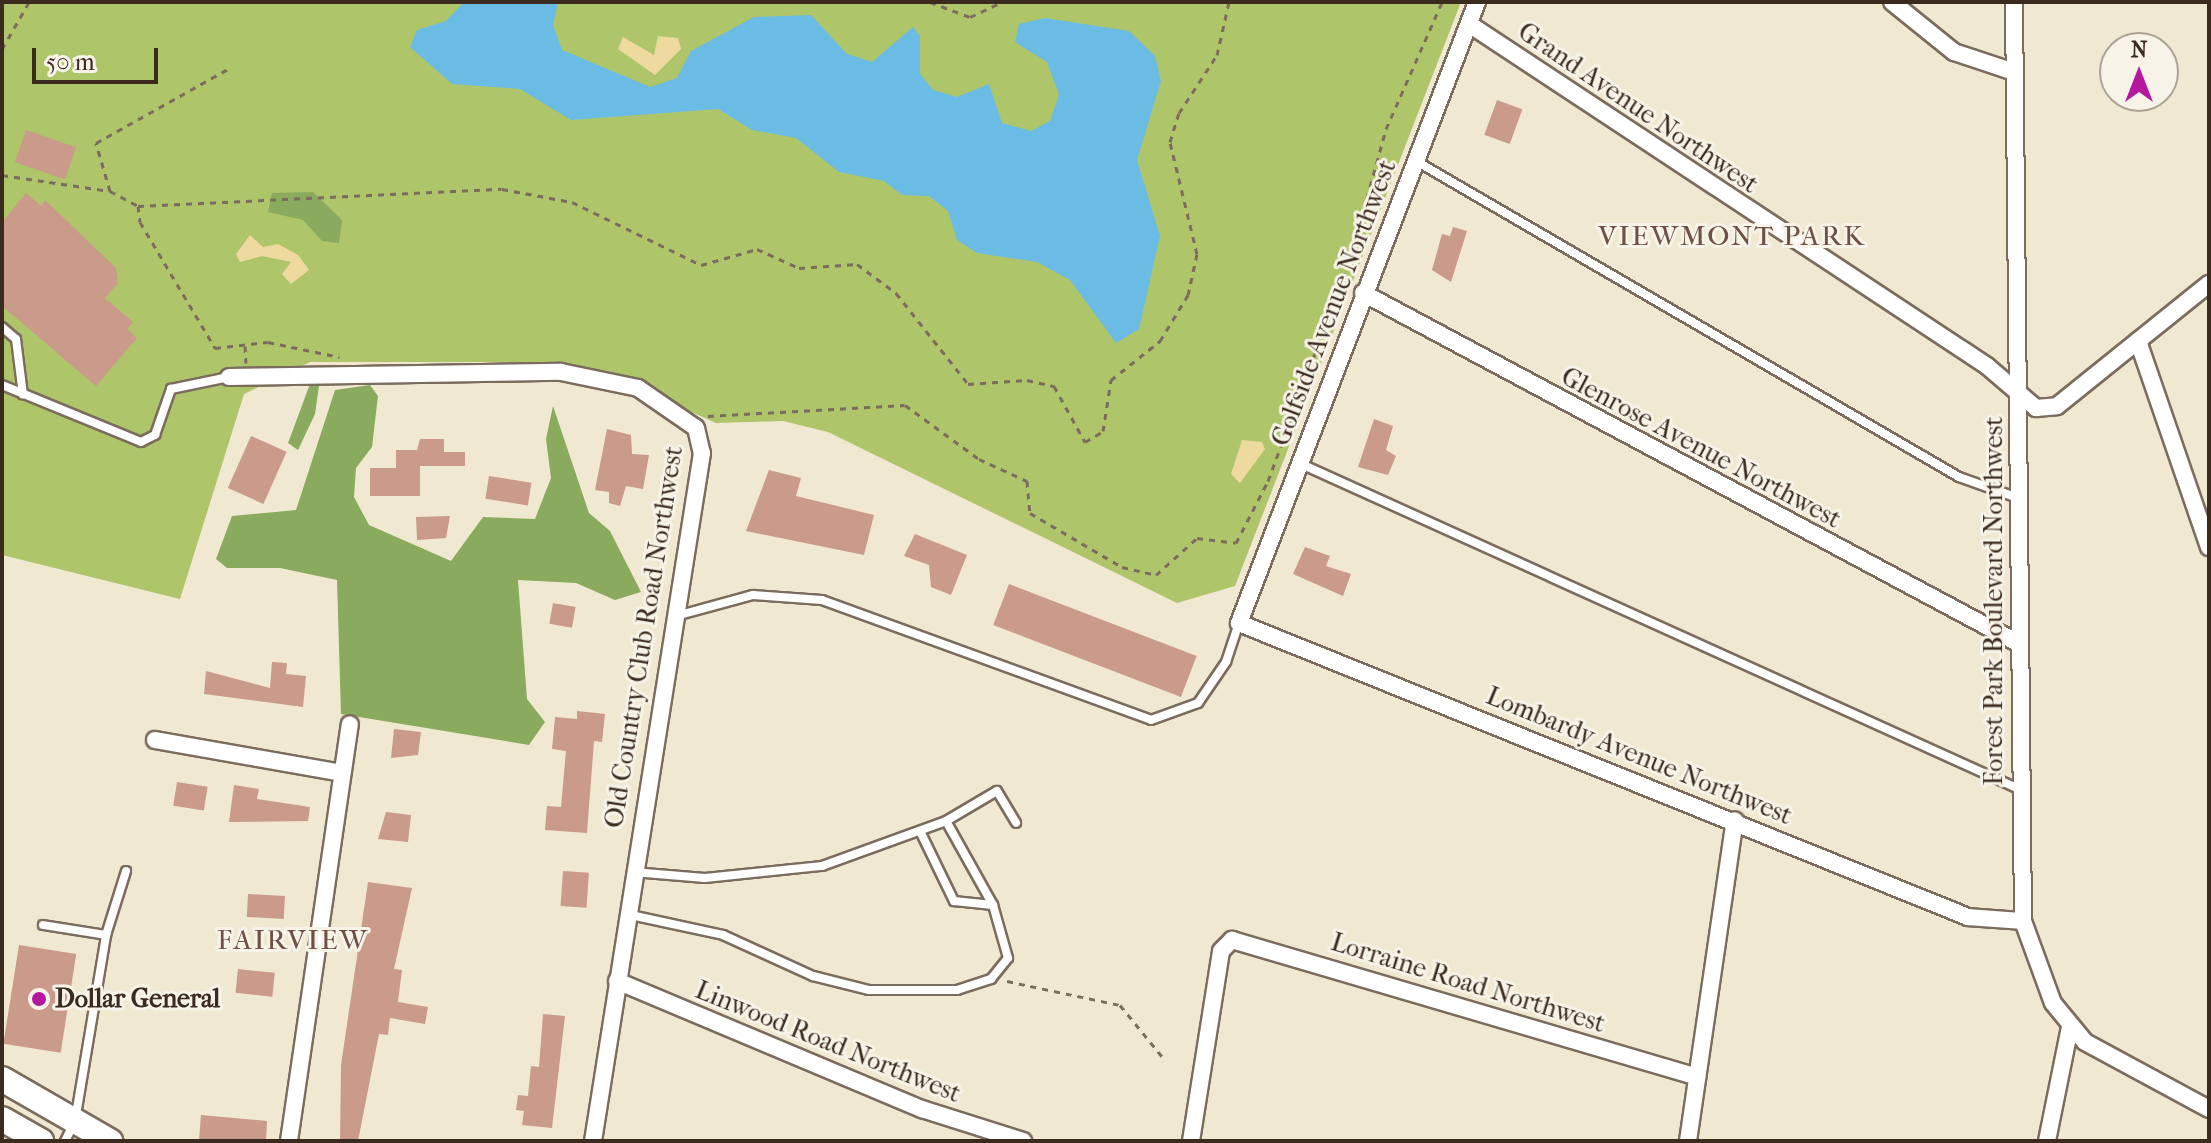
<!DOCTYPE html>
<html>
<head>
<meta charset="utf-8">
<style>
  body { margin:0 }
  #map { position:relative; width:2211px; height:1143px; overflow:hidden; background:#f1e8d2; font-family:"IM FELL French Canon",serif }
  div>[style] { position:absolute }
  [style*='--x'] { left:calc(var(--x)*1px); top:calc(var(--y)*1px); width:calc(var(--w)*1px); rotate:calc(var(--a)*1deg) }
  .green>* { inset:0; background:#aec56a }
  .forest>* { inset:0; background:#8aaa5e }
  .sand>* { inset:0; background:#eeda9e }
  .water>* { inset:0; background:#6abce5 }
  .building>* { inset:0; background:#ca9a8b; transform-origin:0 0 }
  .path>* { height:3px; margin-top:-1.5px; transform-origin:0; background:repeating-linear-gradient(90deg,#7b6c5d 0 6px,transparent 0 12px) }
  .roads { filter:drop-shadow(2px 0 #7b6c5d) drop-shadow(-2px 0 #7b6c5d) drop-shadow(0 2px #7b6c5d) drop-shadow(0 -2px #7b6c5d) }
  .service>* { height:8px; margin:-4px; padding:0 4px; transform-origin:4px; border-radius:4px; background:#fff }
  .minor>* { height:16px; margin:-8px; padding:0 8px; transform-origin:8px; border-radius:8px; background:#fff }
  .primary>* { height:24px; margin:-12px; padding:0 12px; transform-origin:12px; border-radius:12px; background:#fff }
  .dots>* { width:22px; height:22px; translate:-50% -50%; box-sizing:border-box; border:4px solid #f7f3e8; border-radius:50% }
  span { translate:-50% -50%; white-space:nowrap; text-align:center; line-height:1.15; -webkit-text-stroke:6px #f7f3e8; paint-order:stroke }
  .street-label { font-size:26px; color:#3b2a1e }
  .poi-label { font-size:26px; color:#3b2a1e; font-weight:700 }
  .left { translate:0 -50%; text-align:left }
  .neighbourhood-label { font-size:28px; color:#6d5144; letter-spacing:2px }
  .frame { position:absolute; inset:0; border:4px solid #3b2a1e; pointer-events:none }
  .north { position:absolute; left:2099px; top:32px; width:80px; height:80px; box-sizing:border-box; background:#f7f3e8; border:2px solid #aca397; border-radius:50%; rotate:0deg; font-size:22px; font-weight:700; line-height:32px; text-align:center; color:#3b2a1e }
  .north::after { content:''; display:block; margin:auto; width:28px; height:36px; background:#b5179e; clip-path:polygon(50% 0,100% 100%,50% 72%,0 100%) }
  .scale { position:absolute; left:32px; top:48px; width:126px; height:36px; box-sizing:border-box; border:4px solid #3b2a1e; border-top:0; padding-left:10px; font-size:24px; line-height:28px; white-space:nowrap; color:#3b2a1e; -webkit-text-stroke:6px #f7f3e8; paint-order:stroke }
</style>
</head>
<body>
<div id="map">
  <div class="green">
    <div style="clip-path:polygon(2px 2px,1461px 2px,1235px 586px,1177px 603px,828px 432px,783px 421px,716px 423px,595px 369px,530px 362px,310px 362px,244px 394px,180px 599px,2px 555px)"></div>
  </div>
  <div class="forest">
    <div style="clip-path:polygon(313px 192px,342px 220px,339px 243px,322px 241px,303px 220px,268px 212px,272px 193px)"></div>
    <div style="clip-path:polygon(310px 384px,319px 386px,315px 414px,298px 450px,288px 443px)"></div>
    <div style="clip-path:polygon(370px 385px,378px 396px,372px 447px,356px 468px,354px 497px,369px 525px,451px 561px,483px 517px,535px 519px,551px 478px,546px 439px,553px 406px,589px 513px,610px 531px,641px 592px,615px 600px,576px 583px,518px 580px,527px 699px,545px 722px,529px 745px,341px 714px,337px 580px,280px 568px,227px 568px,216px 559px,232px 516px,296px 510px,335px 390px)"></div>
  </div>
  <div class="sand">
    <div style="clip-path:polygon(623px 37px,654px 55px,658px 36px,678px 38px,681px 49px,655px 75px,618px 49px)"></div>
    <div style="clip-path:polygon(250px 235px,263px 247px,278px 244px,298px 255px,309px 270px,291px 284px,282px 274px,291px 262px,262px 256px,240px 262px,236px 254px)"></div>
    <div style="clip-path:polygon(1242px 440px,1262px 442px,1265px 449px,1240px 483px,1231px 474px)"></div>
  </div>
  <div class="water">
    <div style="clip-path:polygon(464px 2px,558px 2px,553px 25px,562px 50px,650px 87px,677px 78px,691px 51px,754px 17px,811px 15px,847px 54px,872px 62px,913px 27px,920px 36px,920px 74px,933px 90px,957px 97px,989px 84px,1002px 123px,1031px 131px,1050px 121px,1059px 95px,1047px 62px,1015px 42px,1019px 24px,1045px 18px,1129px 31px,1155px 56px,1161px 81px,1137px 160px,1160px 236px,1139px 329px,1116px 343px,1070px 280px,1037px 262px,977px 253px,957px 240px,948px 211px,929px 196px,902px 195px,884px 181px,839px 172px,796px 138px,752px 130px,718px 109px,571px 120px,520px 89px,452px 84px,410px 47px,417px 30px,446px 21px)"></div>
  </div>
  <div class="building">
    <div style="left:1497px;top:100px;width:27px;height:37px;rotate:20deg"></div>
    <div style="left:26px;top:130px;width:53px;height:34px;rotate:19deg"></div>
    <div style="clip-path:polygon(26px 193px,41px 206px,45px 200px,116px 268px,118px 283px,105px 298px,133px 322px,127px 329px,137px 338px,96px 386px,2px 306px,2px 222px)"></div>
    <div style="clip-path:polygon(1453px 227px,1467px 231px,1451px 282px,1432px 270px,1442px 234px,1450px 236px)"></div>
    <div style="clip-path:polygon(1374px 419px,1393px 426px,1386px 450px,1396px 456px,1388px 475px,1358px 467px)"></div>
    <div style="clip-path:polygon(607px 429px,631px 435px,632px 454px,649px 455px,643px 489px,626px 486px,620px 506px,609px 503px,609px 492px,595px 490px)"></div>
    <div style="left:251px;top:436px;width:39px;height:57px;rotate:24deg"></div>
    <div style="clip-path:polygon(420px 439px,444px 439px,444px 452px,465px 452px,465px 466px,420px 466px,420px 496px,370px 496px,370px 468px,396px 468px,396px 450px,417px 450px)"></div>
    <div style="clip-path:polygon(769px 470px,801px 478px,796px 496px,874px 515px,864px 555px,746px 531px)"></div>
    <div style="left:489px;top:476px;width:43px;height:23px;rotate:9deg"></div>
    <div style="clip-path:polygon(450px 516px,446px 538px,417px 540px,416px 517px)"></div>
    <div style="clip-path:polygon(915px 534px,967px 555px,951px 595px,931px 587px,929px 565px,904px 556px)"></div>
    <div style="clip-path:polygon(1305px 547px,1330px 556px,1326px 566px,1351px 574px,1343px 596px,1293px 574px)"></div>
    <div style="left:1009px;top:584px;width:201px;height:44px;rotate:21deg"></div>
    <div style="left:553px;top:603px;width:23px;height:21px;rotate:10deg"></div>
    <div style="clip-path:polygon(272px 662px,287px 663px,286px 674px,306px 676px,303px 707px,204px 694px,206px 671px,270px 688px)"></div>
    <div style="clip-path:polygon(577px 711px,605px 714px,602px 742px,594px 741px,587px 833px,545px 830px,547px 806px,561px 807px,566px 751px,552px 749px,555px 717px,577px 719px)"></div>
    <div style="clip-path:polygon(394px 729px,421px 732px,418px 755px,391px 758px)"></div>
    <div style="left:177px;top:782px;width:31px;height:24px;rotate:9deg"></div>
    <div style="clip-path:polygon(234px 785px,259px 789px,257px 799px,310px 807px,308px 821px,229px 822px)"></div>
    <div style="clip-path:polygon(386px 812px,411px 815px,408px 842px,378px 839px)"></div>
    <div style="left:563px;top:871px;width:26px;height:35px;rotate:4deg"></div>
    <div style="clip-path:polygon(368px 882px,412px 888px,394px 969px,402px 970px,398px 1002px,428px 1007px,425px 1024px,390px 1018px,388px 1035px,379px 1034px,358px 1141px,340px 1141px,341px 1065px)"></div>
    <div style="left:248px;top:894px;width:37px;height:23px;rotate:3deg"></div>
    <div style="left:19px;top:945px;width:58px;height:100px;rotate:9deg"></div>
    <div style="left:238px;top:969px;width:37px;height:24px;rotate:6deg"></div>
    <div style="clip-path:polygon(543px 1014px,565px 1016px,552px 1128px,522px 1125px,524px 1111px,516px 1110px,518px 1095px,528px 1096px,531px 1066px,539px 1067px)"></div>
    <div style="clip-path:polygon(201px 1115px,267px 1121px,266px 1141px,199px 1140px)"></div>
  </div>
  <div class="path">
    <div style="--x:930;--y:2;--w:43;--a:20.6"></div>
    <div style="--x:970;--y:17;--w:35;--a:-25"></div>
    <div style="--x:2;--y:49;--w:54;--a:-60.1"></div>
    <div style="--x:2;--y:175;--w:109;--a:8.4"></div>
    <div style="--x:110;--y:191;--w:32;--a:28"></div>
    <div style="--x:138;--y:206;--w:364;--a:-2.7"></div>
    <div style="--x:502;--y:189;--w:71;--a:10.5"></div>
    <div style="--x:572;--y:202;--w:144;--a:26"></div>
    <div style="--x:701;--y:265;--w:58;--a:-15.9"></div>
    <div style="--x:757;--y:249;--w:46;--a:24.3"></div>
    <div style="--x:799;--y:268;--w:58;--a:-3.9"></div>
    <div style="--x:857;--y:264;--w:49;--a:36.6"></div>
    <div style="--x:896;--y:293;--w:116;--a:51.6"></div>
    <div style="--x:968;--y:384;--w:59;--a:-3.9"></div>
    <div style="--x:1027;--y:380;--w:28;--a:13"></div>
    <div style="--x:1054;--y:386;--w:64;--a:61"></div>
    <div style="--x:1085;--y:442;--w:21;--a:-31"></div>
    <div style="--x:1103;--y:431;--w:52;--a:-81.1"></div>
    <div style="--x:1111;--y:380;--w:63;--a:-38.5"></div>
    <div style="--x:1160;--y:341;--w:54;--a:-58.7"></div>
    <div style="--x:1188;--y:295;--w:42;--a:-77.6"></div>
    <div style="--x:1197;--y:254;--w:115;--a:-103.6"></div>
    <div style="--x:1170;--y:142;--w:30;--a:-73"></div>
    <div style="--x:1179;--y:113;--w:69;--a:-56.8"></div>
    <div style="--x:1217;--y:55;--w:54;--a:-77.2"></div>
    <div style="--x:110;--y:191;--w:50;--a:-106.3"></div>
    <div style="--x:96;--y:143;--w:151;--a:-29.3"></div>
    <div style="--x:138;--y:206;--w:16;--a:83"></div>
    <div style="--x:140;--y:222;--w:147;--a:59.2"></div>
    <div style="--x:215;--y:348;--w:53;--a:-6.5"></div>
    <div style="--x:268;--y:342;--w:73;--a:11.9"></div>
    <div style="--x:245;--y:346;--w:17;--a:87"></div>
    <div style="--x:708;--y:416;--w:197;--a:-3.2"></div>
    <div style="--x:905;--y:405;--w:92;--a:36.1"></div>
    <div style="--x:979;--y:459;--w:53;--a:24.6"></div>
    <div style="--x:1027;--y:481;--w:32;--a:85"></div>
    <div style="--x:1030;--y:513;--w:107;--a:30.4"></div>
    <div style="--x:1122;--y:567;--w:35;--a:13"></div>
    <div style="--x:1156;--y:575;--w:55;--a:-42.1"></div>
    <div style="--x:1197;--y:538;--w:39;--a:7"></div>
    <div style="--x:1236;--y:543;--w:70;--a:-62.7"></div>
    <div style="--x:1268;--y:481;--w:240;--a:-69.8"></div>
    <div style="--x:1351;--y:256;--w:132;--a:-74.6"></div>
    <div style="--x:1386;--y:129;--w:139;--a:-66.2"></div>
    <div style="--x:1007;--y:981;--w:116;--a:12"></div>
    <div style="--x:1120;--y:1005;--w:71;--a:50.7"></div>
  </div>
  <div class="roads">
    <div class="service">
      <div style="--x:1416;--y:161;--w:628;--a:30.2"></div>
      <div style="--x:1959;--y:477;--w:63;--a:19.6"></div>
      <div style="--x:2;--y:327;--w:18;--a:41"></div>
      <div style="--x:16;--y:339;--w:56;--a:82.9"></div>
      <div style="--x:2;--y:385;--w:150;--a:22.3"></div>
      <div style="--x:141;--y:442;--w:16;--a:-27"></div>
      <div style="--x:155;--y:435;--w:49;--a:-70.8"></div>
      <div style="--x:171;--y:389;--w:59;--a:-11.7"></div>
      <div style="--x:1299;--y:463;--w:790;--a:24.36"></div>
      <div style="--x:676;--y:616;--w:80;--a:-15.3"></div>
      <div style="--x:753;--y:595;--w:69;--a:4.1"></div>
      <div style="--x:822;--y:600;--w:350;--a:20"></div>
      <div style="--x:1151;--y:720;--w:50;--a:-19.9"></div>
      <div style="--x:1198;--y:703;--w:50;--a:-55.7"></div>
      <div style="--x:1226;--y:662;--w:41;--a:-71.6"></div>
      <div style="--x:920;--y:831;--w:78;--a:64.1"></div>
      <div style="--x:954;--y:901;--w:39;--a:6"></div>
      <div style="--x:633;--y:872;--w:72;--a:4.8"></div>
      <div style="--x:705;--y:878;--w:118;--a:-5.9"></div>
      <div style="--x:822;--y:866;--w:132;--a:-19.9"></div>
      <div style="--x:946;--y:821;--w:59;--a:-30.5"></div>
      <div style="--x:997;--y:791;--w:37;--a:59"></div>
      <div style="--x:626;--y:914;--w:99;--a:12.2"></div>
      <div style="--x:723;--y:935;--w:99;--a:24.5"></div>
      <div style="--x:813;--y:976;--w:58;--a:14"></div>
      <div style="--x:869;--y:990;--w:88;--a:0"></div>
      <div style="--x:957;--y:990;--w:36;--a:-18"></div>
      <div style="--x:991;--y:979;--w:27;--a:-51"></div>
      <div style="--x:1008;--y:958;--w:55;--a:-105.8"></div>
      <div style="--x:993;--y:905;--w:96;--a:-119.2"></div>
      <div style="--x:43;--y:925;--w:64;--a:9"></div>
      <div style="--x:65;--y:1141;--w:22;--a:-63"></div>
      <div style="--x:75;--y:1121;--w:189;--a:-80.5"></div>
      <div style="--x:106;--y:935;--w:67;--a:-72.6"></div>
    </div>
    <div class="minor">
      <div style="--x:1477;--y:2;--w:665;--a:110.97"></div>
      <div style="--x:1239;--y:623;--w:786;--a:21.96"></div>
      <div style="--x:1968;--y:917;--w:55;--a:4.2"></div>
      <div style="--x:1892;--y:2;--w:80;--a:38.9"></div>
      <div style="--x:1954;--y:52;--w:63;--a:18.4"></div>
      <div style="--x:2014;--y:2;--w:919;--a:89.44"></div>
      <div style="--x:2023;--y:921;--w:87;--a:69.9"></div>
      <div style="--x:2053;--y:1003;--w:50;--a:50.6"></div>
      <div style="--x:2085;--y:1042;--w:141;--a:28.4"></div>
      <div style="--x:1469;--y:24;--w:621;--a:33.43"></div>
      <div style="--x:1987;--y:366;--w:65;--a:40.6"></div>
      <div style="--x:2036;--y:408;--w:21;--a:-5"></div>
      <div style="--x:2057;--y:406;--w:195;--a:-38.8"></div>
      <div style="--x:1363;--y:293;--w:743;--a:28.12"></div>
      <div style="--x:2138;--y:341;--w:218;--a:71"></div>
      <div style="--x:229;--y:377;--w:332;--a:-0.9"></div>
      <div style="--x:561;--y:372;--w:79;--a:11.7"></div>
      <div style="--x:638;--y:388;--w:70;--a:34.6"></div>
      <div style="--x:696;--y:428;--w:26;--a:77"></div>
      <div style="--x:702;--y:453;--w:697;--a:99"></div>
      <div style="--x:155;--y:740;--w:190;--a:10"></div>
      <div style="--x:617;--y:981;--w:331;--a:22.8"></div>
      <div style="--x:922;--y:1109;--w:106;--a:17.6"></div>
      <div style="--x:289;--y:1141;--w:421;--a:-81.7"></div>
      <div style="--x:1191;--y:1141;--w:192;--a:-81"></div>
      <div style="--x:1221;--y:951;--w:16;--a:-45"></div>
      <div style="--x:1232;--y:940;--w:485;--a:16.4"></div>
      <div style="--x:1688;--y:1141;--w:324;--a:-81.7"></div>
      <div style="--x:2047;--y:1141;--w:116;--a:-78.6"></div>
    </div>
    <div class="primary">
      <div style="--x:2;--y:1079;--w:125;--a:29.9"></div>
      <div style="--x:2;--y:1119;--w:45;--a:29.4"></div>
    </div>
  </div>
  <div class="dots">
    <div style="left:39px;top:999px;background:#b5179e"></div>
  </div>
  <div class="street-label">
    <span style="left:1638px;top:108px;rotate:34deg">Grand Avenue Northwest</span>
    <span style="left:1334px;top:303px;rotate:-69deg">Golfside Avenue Northwest</span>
    <span style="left:1701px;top:448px;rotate:28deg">Glenrose Avenue Northwest</span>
    <span style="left:1994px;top:601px;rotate:-90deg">Forest Park Boulevard Northwest</span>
    <span style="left:644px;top:637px;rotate:-81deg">Old Country Club Road Northwest</span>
    <span style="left:1639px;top:756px;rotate:22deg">Lombardy Avenue Northwest</span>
    <span style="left:1468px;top:983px;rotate:17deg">Lorraine Road Northwest</span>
    <span style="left:828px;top:1042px;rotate:22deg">Linwood Road Northwest</span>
  </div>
  <div class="poi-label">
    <span class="left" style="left:55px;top:999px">Dollar General</span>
  </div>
  <div class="neighbourhood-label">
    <span style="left:1732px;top:236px">VIEWMONT PARK</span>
    <span style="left:293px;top:940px">FAIRVIEW</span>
  </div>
  <div class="frame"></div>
  <div class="north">N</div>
  <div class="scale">50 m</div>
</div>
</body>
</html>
